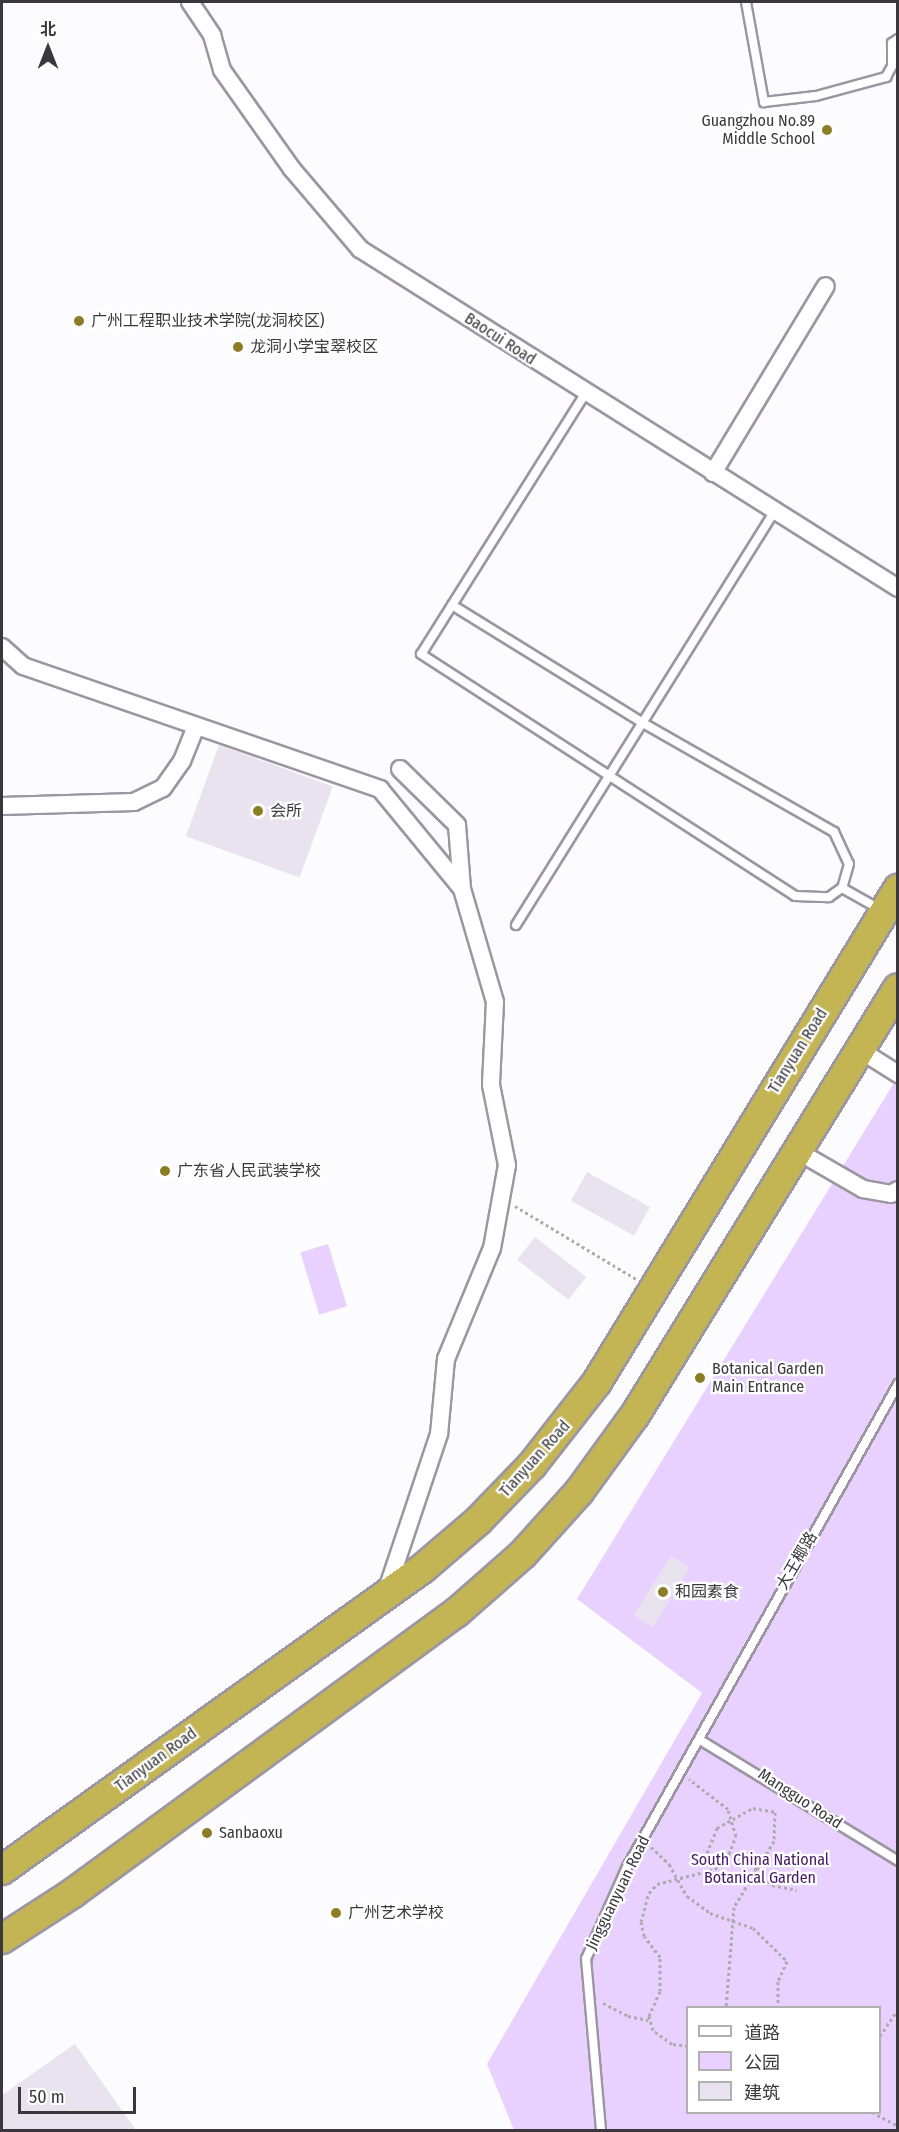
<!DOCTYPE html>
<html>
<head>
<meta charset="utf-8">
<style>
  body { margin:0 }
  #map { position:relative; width:899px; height:2132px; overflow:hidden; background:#fcfbfd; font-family:"Fira Sans Condensed","Noto Sans SC",sans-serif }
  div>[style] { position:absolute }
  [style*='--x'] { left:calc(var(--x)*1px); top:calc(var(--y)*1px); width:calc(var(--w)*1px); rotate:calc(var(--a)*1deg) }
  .green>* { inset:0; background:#e8d1fe; transform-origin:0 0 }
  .building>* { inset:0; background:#e9e3ef; transform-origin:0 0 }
  .path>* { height:3px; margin-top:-1.5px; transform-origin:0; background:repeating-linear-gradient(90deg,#acabae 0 3px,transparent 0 6px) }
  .roads { filter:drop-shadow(2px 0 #9c96a2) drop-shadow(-2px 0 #9c96a2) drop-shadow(0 2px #9c96a2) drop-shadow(0 -2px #9c96a2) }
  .service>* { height:8px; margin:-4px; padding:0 4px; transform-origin:4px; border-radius:4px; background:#fff }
  .minor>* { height:16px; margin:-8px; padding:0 8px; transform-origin:8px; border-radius:8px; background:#fff }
  .trunk>* { height:28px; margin:-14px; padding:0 14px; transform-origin:14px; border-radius:14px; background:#c3b454 }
  .dots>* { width:16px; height:16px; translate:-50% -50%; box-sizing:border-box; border:3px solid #fff; border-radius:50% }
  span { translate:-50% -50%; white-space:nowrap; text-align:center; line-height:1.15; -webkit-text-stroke:4.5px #fff; paint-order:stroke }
  .poi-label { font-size:16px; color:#3a383d }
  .right { translate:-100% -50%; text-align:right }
  .left { translate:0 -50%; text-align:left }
  .street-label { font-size:16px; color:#3a383d }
  .park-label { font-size:16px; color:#461964 }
  .frame { position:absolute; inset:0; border:3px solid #3a383d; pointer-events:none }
  .legend { position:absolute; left:686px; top:2006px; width:195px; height:108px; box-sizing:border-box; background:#fff; border:2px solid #b0afb1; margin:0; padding:8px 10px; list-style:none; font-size:18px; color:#3a383d }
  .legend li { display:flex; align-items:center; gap:12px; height:30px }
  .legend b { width:30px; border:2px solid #b0afb1 }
  .north { position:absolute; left:18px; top:18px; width:60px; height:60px; -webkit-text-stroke:4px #fff; paint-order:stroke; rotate:0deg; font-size:16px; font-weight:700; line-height:24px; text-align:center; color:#3a383d }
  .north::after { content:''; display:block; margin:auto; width:21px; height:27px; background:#3a383d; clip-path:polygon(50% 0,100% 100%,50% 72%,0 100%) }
  .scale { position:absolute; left:18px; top:2087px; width:118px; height:27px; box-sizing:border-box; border:3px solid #3a383d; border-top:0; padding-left:8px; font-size:18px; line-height:21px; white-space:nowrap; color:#3a383d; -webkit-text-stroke:4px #fff; paint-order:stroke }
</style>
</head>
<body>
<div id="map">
  <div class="green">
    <div style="clip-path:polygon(evenodd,897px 1078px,897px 2130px,514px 2130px,487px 2064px,702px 1693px,577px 1599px,897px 1078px,688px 2008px,880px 2008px,880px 2112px,688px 2112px,688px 2008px)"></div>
    <div style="left:328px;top:1244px;width:65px;height:29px;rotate:73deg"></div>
  </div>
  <div class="building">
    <div style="left:219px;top:745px;width:121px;height:97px;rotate:20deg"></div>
    <div style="left:587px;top:1172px;width:72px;height:33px;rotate:29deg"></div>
    <div style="left:535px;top:1237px;width:65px;height:29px;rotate:38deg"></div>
    <div style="left:671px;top:1556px;width:22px;height:70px;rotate:32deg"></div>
    <div style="clip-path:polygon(75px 2044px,136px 2130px,2px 2130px,2px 2095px)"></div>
  </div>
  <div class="path">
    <div style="--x:515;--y:1206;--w:141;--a:31.1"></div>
    <div style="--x:651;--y:1847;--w:25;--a:43"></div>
    <div style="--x:669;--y:1864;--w:37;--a:61"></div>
    <div style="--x:687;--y:1896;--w:29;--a:36"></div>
    <div style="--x:710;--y:1913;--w:46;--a:19.2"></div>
    <div style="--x:753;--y:1928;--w:47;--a:44.1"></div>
    <div style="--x:787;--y:1961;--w:22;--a:114"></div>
    <div style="--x:778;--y:1981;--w:27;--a:90"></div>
    <div style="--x:727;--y:1856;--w:24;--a:19"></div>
    <div style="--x:750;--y:1864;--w:30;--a:44"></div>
    <div style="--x:772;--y:1885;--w:25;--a:11"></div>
    <div style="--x:717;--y:1867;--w:17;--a:-126"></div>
    <div style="--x:707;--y:1853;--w:27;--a:-68"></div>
    <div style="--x:717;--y:1828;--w:41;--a:-29.1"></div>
    <div style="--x:753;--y:1808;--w:22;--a:10"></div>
    <div style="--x:775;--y:1812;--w:29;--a:92"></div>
    <div style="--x:774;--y:1841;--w:77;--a:121.2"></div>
    <div style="--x:734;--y:1907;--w:101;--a:94.5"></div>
    <div style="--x:603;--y:2003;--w:28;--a:27"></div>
    <div style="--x:628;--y:2016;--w:21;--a:11"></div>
    <div style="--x:880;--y:2036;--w:32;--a:-56"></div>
    <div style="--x:688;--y:2046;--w:16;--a:-173"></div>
    <div style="--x:672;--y:2044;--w:24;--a:-144"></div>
    <div style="--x:653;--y:2030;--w:15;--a:-106"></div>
    <div style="--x:649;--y:2016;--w:27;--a:-66"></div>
    <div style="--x:660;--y:1991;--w:34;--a:-90"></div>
    <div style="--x:660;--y:1957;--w:26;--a:-127"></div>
    <div style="--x:644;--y:1936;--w:14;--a:-102"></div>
    <div style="--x:641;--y:1922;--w:30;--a:-75"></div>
    <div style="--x:649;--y:1893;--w:12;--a:-48"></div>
    <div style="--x:657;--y:1884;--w:60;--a:-14.5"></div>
    <div style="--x:715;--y:1869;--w:21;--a:-47"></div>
    <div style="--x:729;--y:1854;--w:19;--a:-69"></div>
    <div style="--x:736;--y:1836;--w:28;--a:-107"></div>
    <div style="--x:728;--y:1809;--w:49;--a:-142.4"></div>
    <div style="--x:872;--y:2112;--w:30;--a:28"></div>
  </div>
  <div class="roads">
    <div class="service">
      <div style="--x:746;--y:2;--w:102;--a:79.8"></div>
      <div style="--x:764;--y:102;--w:52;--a:-6.6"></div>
      <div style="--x:816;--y:96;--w:73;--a:-15.2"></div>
      <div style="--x:886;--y:77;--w:13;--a:-61"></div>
      <div style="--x:892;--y:66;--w:23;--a:-90"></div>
      <div style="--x:892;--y:43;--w:7;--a:-34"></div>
      <div style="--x:585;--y:394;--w:307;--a:122.2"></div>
      <div style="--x:421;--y:654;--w:445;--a:32.9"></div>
      <div style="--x:795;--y:896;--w:34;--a:2"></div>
      <div style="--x:829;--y:897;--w:16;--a:-35"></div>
      <div style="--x:452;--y:605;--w:225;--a:31.7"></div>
      <div style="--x:643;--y:723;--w:220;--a:29.7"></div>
      <div style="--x:834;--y:832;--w:35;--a:65"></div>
      <div style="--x:849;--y:864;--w:25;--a:106"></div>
      <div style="--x:842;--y:888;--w:45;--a:29.4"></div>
      <div style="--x:516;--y:925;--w:487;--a:-58"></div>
      <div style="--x:700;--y:1740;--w:232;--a:31.4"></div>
      <div style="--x:601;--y:2130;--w:172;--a:-95"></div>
      <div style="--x:586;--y:1959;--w:101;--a:-66"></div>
      <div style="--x:627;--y:1867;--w:554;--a:-60.7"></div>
    </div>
    <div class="minor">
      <div style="--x:190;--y:2;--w:40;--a:56"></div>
      <div style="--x:212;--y:35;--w:36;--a:74"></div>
      <div style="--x:222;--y:70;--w:121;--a:54.7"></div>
      <div style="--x:292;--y:169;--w:105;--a:49.6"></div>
      <div style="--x:360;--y:249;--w:636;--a:32.22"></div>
      <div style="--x:713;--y:473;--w:218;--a:-58.9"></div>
      <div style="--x:2;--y:647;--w:28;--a:42"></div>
      <div style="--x:23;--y:666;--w:378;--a:19"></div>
      <div style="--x:380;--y:789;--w:129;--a:50.6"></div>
      <div style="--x:462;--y:889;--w:118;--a:73.7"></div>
      <div style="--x:495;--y:1002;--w:83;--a:92.8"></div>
      <div style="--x:491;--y:1085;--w:82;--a:78.7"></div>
      <div style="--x:507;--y:1165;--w:84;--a:100.2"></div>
      <div style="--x:492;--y:1248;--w:120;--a:112.5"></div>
      <div style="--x:446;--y:1359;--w:75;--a:95.3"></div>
      <div style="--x:439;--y:1434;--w:167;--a:108.5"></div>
      <div style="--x:400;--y:769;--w:80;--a:44.5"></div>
      <div style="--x:457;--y:825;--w:63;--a:85.5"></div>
      <div style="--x:2;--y:806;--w:132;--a:-1.7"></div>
      <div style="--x:134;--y:802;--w:32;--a:-26"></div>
      <div style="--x:163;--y:788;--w:33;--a:-55"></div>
      <div style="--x:182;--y:761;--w:35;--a:-68"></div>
      <div style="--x:860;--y:1050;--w:45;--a:32.3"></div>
      <div style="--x:799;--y:1152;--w:74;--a:30"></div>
      <div style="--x:863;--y:1189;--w:28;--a:10"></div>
      <div style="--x:891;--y:1194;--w:8;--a:-30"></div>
    </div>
    <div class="trunk">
      <div style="--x:2;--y:1870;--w:517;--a:-35.63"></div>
      <div style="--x:422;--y:1569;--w:74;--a:-40.6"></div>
      <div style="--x:478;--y:1521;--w:78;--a:-46"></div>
      <div style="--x:532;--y:1465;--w:105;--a:-51.9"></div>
      <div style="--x:597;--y:1382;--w:578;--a:-58.59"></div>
      <div style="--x:2;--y:1939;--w:85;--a:-32.9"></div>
      <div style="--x:73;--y:1893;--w:474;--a:-36.2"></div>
      <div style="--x:456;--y:1613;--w:89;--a:-41.4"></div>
      <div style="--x:523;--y:1554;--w:84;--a:-47.9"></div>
      <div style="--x:579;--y:1492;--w:95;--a:-54"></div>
      <div style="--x:635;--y:1415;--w:501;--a:-58.37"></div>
    </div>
  </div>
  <div class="dots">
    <div style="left:827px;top:130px;background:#8b7d23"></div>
    <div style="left:79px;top:321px;background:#8b7d23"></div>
    <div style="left:238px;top:347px;background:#8b7d23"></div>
    <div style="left:258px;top:811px;background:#8b7d23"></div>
    <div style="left:165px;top:1171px;background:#8b7d23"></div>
    <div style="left:700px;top:1378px;background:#8b7d23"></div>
    <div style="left:663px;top:1592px;background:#8b7d23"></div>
    <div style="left:207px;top:1833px;background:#8b7d23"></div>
    <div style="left:336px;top:1913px;background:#8b7d23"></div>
  </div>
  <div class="poi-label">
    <span class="right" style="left:815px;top:130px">Guangzhou No.89<br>Middle School</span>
    <span class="left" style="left:91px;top:321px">广州工程职业技术学院(龙洞校区)</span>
    <span class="left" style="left:250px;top:347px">龙洞小学宝翠校区</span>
    <span class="left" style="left:270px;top:811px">会所</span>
    <span class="left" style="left:177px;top:1171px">广东省人民武装学校</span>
    <span class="left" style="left:712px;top:1378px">Botanical Garden<br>Main Entrance</span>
    <span class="left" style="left:675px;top:1592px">和园素食</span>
    <span class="left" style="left:219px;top:1833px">Sanbaoxu</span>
    <span class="left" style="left:348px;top:1913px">广州艺术学校</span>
  </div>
  <div class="street-label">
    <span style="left:500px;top:339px;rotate:33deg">Baocui Road</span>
    <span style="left:798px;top:1051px;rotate:-58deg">Tianyuan Road</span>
    <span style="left:535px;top:1459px;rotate:-48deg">Tianyuan Road</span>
    <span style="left:797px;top:1561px;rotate:-60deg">大王椰路</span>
    <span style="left:156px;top:1760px;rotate:-36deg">Tianyuan Road</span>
    <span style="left:800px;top:1799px;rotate:33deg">Mangguo Road</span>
    <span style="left:618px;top:1893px;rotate:-64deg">Jingguanyuan Road</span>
  </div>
  <div class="park-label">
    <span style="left:760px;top:1869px">South China National<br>Botanical Garden</span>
  </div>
  <div class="frame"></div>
  <ul class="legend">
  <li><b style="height:8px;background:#fff"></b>道路</li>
  <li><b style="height:16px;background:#e8d1fe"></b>公园</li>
  <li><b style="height:16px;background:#e9e3ef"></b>建筑</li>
  </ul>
  <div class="north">北</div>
  <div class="scale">50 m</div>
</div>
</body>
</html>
